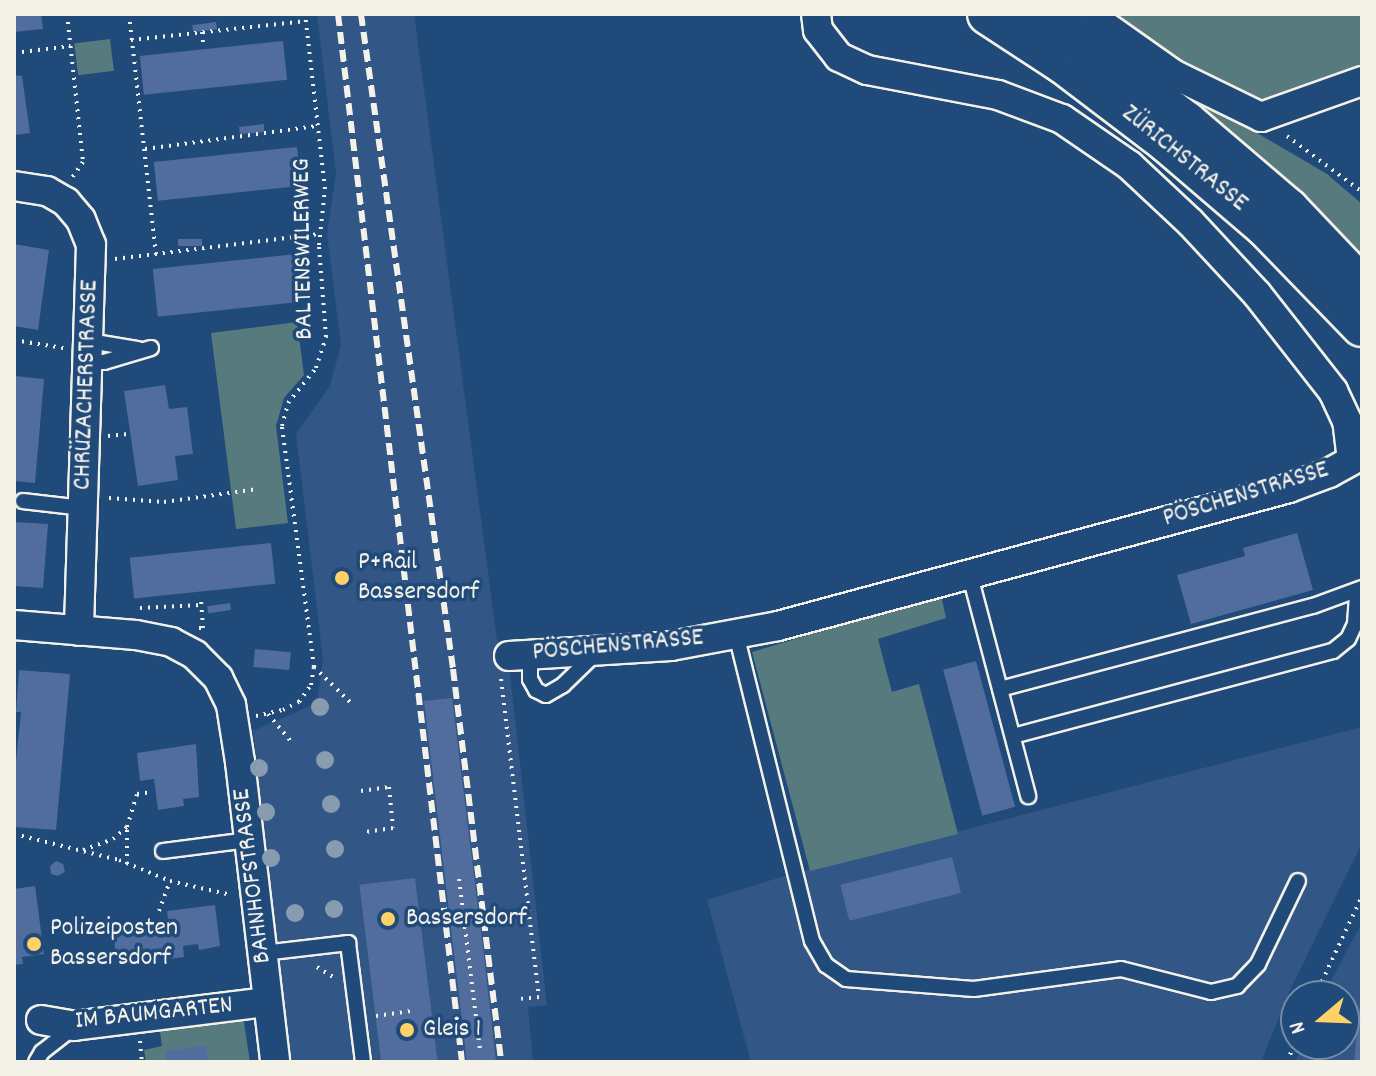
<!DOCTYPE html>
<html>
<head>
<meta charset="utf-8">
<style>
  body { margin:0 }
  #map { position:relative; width:1376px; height:1076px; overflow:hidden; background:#1f4a7a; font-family:Dekko,sans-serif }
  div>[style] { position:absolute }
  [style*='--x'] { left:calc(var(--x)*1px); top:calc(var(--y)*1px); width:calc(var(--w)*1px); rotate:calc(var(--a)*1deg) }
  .built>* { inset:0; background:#325786 }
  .green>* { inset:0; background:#577a7f; transform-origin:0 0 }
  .building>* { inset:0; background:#516d9d; transform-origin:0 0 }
  .path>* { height:4px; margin-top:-2px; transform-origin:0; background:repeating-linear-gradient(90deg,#f4f1e8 0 2px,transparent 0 8px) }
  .roads { filter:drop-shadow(2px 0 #f4f1e8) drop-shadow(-2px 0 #f4f1e8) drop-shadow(0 2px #f4f1e8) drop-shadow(0 -2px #f4f1e8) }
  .lane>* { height:14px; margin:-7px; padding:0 7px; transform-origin:7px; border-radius:7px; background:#1f4a7a }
  .street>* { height:28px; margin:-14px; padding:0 14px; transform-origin:14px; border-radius:14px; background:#1f4a7a }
  .secondary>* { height:40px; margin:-20px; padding:0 20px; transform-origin:20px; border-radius:20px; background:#1f4a7a }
  .rail>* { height:6px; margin-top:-3px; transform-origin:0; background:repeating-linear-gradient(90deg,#f4f1e8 0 12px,transparent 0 18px) }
  .trees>* { width:18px; height:18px; margin:-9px; border-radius:50%; background:#879cae }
  .dots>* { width:22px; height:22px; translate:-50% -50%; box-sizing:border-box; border:4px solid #1f4a7a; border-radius:50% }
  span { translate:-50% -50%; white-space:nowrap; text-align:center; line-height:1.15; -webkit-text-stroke:7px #1f4a7a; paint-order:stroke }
  .street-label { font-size:26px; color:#f4f1e8 }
  .poi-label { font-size:26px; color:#f4f1e8 }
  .left { translate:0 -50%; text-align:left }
  .frame { position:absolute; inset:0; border:16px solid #f4f1e8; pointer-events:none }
  .north { position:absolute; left:1280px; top:980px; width:80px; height:80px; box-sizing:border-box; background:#1f4a7a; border:2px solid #748da6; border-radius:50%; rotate:251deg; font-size:22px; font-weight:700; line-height:32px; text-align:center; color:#f4f1e8 }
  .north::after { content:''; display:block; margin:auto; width:28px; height:36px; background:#ffd166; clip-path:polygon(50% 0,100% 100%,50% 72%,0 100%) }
</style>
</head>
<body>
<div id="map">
  <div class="built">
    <div style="clip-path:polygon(317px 14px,414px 14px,497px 640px,509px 666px,547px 1005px,528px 1007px,533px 1062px,290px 1062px,253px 731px,317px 703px,323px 659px,296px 434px,330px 386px,341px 345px,327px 233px,336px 174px)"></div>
    <div style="clip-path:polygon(1362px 727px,1362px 843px,1290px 990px,1261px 1062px,751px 1062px,707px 900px,778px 878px)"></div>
    <div style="clip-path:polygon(1362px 922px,1362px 1062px,1295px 1062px,1303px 1044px,1344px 1044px,1344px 996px,1323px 996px)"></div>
  </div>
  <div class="green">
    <div style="clip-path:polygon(1107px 14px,1362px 14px,1362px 72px,1262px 109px,1171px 62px)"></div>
    <div style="left:110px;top:39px;width:32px;height:36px;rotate:83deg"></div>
    <div style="clip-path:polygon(1114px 49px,1327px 174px,1362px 204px,1362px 270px)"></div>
    <div style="clip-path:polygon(297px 322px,304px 375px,284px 398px,276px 426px,288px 523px,236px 529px,211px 333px)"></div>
    <div style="clip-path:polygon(941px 595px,946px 618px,878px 639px,892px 692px,919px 684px,958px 834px,810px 871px,752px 652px)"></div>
    <div style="clip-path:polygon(243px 1016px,250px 1062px,146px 1062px,144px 1050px,162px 1046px,160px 1032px,164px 1028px)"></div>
  </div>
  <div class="building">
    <div style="clip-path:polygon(14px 14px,41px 14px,43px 29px,14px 32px)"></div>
    <div style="left:216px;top:22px;width:7px;height:24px;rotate:82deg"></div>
    <div style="left:283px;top:41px;width:39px;height:144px;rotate:84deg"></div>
    <div style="clip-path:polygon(14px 75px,22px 76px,30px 133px,14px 135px)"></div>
    <div style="clip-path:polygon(264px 124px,264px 132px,240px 134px,239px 127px)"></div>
    <div style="left:297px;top:147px;width:39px;height:144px;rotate:84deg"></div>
    <div style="left:202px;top:239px;width:7px;height:24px;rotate:90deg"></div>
    <div style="clip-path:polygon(14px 244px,49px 250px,38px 330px,14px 326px)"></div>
    <div style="left:296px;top:254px;width:48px;height:144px;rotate:84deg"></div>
    <div style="clip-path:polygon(14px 376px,44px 379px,35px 483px,14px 481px)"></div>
    <div style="clip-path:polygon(165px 385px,169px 409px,187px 407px,193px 454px,175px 456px,178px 480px,138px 486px,124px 391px)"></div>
    <div style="clip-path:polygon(14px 522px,48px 524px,43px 588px,14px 586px)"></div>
    <div style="clip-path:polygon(1297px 533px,1313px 590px,1191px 624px,1177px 575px,1245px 556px,1243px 548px)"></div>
    <div style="left:271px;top:543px;width:41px;height:142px;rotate:84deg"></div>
    <div style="left:230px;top:603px;width:7px;height:23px;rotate:82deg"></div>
    <div style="left:255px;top:649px;width:36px;height:18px;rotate:5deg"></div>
    <div style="left:976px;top:661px;width:151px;height:34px;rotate:75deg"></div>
    <div style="clip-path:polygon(19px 670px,70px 674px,56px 830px,14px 827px,14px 780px,21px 712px,16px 712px)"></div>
    <div style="clip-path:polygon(452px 698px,484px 957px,496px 1062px,467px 1062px,424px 701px)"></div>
    <div style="clip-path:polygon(196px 744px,199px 797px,183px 799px,184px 806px,158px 810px,154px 779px,140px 781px,137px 753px)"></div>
    <div style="left:952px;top:857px;width:37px;height:115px;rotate:76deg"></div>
    <div style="clip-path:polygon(56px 861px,63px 864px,65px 872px,58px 876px,51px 874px,50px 866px)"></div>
    <div style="left:415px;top:878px;width:185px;height:56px;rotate:83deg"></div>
    <div style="clip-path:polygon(35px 886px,44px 954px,22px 957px,23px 964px,14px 965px,14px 889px)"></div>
    <div style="clip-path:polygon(215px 905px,220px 946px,199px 950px,198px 944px,183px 946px,184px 957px,168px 959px,167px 954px,117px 963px,112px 925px,168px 919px,167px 911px)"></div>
    <div style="clip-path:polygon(1360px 1004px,1362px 1062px,1354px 1062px)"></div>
    <div style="clip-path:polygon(206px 1046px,208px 1062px,167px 1062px,165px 1051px)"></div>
  </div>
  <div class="path">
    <div style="--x:67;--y:14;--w:149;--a:83.8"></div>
    <div style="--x:83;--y:162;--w:21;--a:125"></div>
    <div style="--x:129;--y:14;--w:242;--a:83.6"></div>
    <div style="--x:202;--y:32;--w:10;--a:84"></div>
    <div style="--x:131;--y:40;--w:176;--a:-6.2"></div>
    <div style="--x:14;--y:53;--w:57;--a:-7"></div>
    <div style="--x:1287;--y:136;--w:94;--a:36.7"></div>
    <div style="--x:145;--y:149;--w:175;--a:-7.6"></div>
    <div style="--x:115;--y:259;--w:206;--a:-7"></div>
    <div style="--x:14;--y:340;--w:50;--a:9.3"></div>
    <div style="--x:108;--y:436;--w:20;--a:-6"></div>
    <div style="--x:109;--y:498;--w:55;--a:4.2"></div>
    <div style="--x:164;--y:502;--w:95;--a:-7.9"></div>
    <div style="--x:140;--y:608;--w:61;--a:-2.8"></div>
    <div style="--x:199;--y:628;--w:4;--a:0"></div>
    <div style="--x:203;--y:628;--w:31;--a:-94"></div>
    <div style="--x:314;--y:667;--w:52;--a:44.2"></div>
    <div style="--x:501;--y:679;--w:320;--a:83.2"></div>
    <div style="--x:539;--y:997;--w:18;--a:174"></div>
    <div style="--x:14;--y:681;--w:3;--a:0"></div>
    <div style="--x:14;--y:708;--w:1;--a:0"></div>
    <div style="--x:268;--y:714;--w:39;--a:50"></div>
    <div style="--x:256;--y:716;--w:28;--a:-13"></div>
    <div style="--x:283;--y:710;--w:18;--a:-27"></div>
    <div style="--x:299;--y:702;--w:21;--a:-55"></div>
    <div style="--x:311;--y:685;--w:18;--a:-81"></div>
    <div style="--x:314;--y:667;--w:243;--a:-97.6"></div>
    <div style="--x:282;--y:426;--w:24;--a:-75"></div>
    <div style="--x:288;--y:403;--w:45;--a:-51.3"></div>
    <div style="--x:316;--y:368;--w:33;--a:-72"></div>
    <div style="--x:326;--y:337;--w:92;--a:-94.4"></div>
    <div style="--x:319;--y:245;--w:56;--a:-83.9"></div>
    <div style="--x:325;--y:189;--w:176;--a:-96.5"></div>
    <div style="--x:361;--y:791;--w:28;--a:-8"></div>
    <div style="--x:389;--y:787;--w:41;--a:84.4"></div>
    <div style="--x:393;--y:828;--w:28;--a:172"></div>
    <div style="--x:14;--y:834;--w:108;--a:13.9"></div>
    <div style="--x:119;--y:860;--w:55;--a:22.4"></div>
    <div style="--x:170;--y:881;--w:63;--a:12.9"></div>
    <div style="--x:83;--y:850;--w:32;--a:-20"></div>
    <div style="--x:113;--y:839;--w:18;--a:-41"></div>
    <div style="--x:127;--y:864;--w:37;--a:-90"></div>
    <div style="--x:127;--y:827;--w:34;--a:-73"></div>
    <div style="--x:137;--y:794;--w:16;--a:-7"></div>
    <div style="--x:459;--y:879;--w:173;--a:83"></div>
    <div style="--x:159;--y:911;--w:32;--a:-70"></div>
    <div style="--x:317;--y:967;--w:19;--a:32"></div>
    <div style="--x:1315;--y:996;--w:110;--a:-64.8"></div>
    <div style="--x:376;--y:1016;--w:37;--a:-8"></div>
    <div style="--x:140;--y:1041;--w:21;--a:85"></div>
    <div style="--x:1287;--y:1062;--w:23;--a:-67"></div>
  </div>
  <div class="roads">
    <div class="lane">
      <div style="--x:89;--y:341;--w:50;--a:9.3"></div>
      <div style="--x:88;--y:362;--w:16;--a:0"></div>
      <div style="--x:104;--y:362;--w:49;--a:-16.6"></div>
      <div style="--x:23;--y:501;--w:60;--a:6.7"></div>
      <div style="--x:969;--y:572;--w:232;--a:75.2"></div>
      <div style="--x:736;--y:634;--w:316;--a:76.1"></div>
      <div style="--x:812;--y:941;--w:28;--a:60"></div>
      <div style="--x:826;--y:965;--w:24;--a:35"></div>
      <div style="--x:846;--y:979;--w:128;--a:4.5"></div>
      <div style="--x:974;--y:989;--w:148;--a:-7.7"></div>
      <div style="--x:1121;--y:969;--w:93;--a:14.3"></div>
      <div style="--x:1211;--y:992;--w:27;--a:-13"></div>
      <div style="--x:1237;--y:986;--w:30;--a:-46"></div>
      <div style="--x:1258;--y:964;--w:92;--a:-64.3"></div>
      <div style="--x:537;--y:654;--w:13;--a:122"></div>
      <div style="--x:530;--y:665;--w:14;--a:90"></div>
      <div style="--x:530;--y:679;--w:13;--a:61"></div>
      <div style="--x:536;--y:690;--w:11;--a:27"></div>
      <div style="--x:546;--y:695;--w:20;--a:-30"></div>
      <div style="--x:563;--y:685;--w:45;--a:-44.1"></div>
      <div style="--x:1000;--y:689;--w:324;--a:-14.9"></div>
      <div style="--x:1313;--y:606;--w:52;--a:-20.2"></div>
      <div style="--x:1013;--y:736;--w:331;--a:-14.9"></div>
      <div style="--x:1333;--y:651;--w:19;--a:-39"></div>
      <div style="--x:1348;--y:639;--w:17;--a:-65"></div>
      <div style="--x:1355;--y:624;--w:32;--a:-86"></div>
      <div style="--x:163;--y:851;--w:87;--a:-7.3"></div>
      <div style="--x:263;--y:953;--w:86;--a:-6.7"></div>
      <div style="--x:348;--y:943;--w:120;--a:82.8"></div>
      <div style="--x:36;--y:1062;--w:12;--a:-59"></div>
      <div style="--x:42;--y:1052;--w:41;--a:-38"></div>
    </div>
    <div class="street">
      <div style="--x:1088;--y:14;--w:104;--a:35.2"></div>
      <div style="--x:1173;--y:74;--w:98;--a:26"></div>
      <div style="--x:1261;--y:117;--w:107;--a:-19.6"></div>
      <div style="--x:14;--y:186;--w:33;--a:9"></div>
      <div style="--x:47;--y:191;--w:22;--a:30"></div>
      <div style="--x:66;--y:202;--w:23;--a:50"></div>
      <div style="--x:81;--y:220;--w:27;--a:68"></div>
      <div style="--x:91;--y:245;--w:386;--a:91.8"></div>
      <div style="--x:14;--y:625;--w:122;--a:4.7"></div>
      <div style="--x:136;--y:635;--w:36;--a:11"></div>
      <div style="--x:171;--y:642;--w:27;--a:28"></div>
      <div style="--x:195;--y:655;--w:33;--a:45"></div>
      <div style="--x:218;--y:678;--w:30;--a:64"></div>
      <div style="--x:231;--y:705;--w:58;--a:81"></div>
      <div style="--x:240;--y:762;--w:302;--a:83.3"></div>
      <div style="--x:509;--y:656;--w:162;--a:-3.5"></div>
      <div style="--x:671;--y:646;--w:109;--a:-10.6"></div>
      <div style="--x:778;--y:626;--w:529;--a:-15.11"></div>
      <div style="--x:1289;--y:488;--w:43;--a:-20.6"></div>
      <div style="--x:1329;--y:473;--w:26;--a:-29"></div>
      <div style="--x:1352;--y:460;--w:39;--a:-97"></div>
      <div style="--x:1347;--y:421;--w:33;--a:-115"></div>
      <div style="--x:1333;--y:391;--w:123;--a:-128.1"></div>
      <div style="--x:1257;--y:294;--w:98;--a:-132.9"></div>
      <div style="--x:1190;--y:222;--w:83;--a:-136.9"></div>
      <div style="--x:1129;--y:165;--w:81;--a:-145.5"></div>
      <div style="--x:1062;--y:119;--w:68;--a:-159.4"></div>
      <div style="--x:998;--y:95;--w:133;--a:-169.2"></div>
      <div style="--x:867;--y:70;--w:31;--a:-155"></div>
      <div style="--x:839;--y:57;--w:34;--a:-128"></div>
      <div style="--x:818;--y:30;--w:16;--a:-97"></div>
      <div style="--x:41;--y:1020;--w:34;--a:10"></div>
      <div style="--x:74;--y:1026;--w:195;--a:-7.1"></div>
    </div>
    <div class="secondary">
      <div style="--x:988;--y:14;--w:90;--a:33.2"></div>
      <div style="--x:1063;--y:63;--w:131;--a:37.2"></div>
      <div style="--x:1167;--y:142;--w:129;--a:40.6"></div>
      <div style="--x:1265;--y:226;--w:139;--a:45.9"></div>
      <div style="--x:1043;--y:14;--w:179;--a:37.1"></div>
      <div style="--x:1186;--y:122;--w:134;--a:40.5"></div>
      <div style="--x:1288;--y:209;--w:108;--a:46.5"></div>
    </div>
  </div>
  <div class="rail">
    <div style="--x:338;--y:14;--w:1055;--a:83.25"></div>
    <div style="--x:361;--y:14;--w:661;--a:82"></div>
    <div style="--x:453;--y:669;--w:396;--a:83"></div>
  </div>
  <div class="trees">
    <div style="left:320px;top:707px"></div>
    <div style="left:325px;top:760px"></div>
    <div style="left:259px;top:768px"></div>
    <div style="left:331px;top:804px"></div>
    <div style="left:266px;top:812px"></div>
    <div style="left:335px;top:849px"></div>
    <div style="left:271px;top:858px"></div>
    <div style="left:334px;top:909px"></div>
    <div style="left:295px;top:913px"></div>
  </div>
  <div class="dots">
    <div style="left:342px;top:578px;background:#ffd166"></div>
    <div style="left:388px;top:919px;background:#ffd166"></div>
    <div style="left:34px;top:944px;background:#ffd166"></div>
    <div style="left:407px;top:1030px;background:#ffd166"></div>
  </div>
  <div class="street-label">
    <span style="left:1184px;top:159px;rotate:39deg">ZÜRICHSTRASSE</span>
    <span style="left:304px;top:249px;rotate:-91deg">BALTENSWILERWEG</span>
    <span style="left:87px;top:385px;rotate:-88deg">CHRÜZACHERSTRASSE</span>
    <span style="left:1246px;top:495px;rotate:-17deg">PÖSCHENSTRASSE</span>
    <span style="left:618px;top:646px;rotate:-5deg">PÖSCHENSTRASSE</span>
    <span style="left:253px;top:876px;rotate:-97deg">BAHNHOFSTRASSE</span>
    <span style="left:154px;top:1014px;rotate:-6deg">IM BAUMGARTEN</span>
  </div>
  <div class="poi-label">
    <span class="left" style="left:358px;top:578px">P+Rail<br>Bassersdorf</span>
    <span class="left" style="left:406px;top:919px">Bassersdorf</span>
    <span class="left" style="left:50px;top:944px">Polizeiposten<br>Bassersdorf</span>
    <span class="left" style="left:423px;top:1030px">Gleis 1</span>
  </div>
  <div class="frame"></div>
  <div class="north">N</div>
</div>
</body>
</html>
